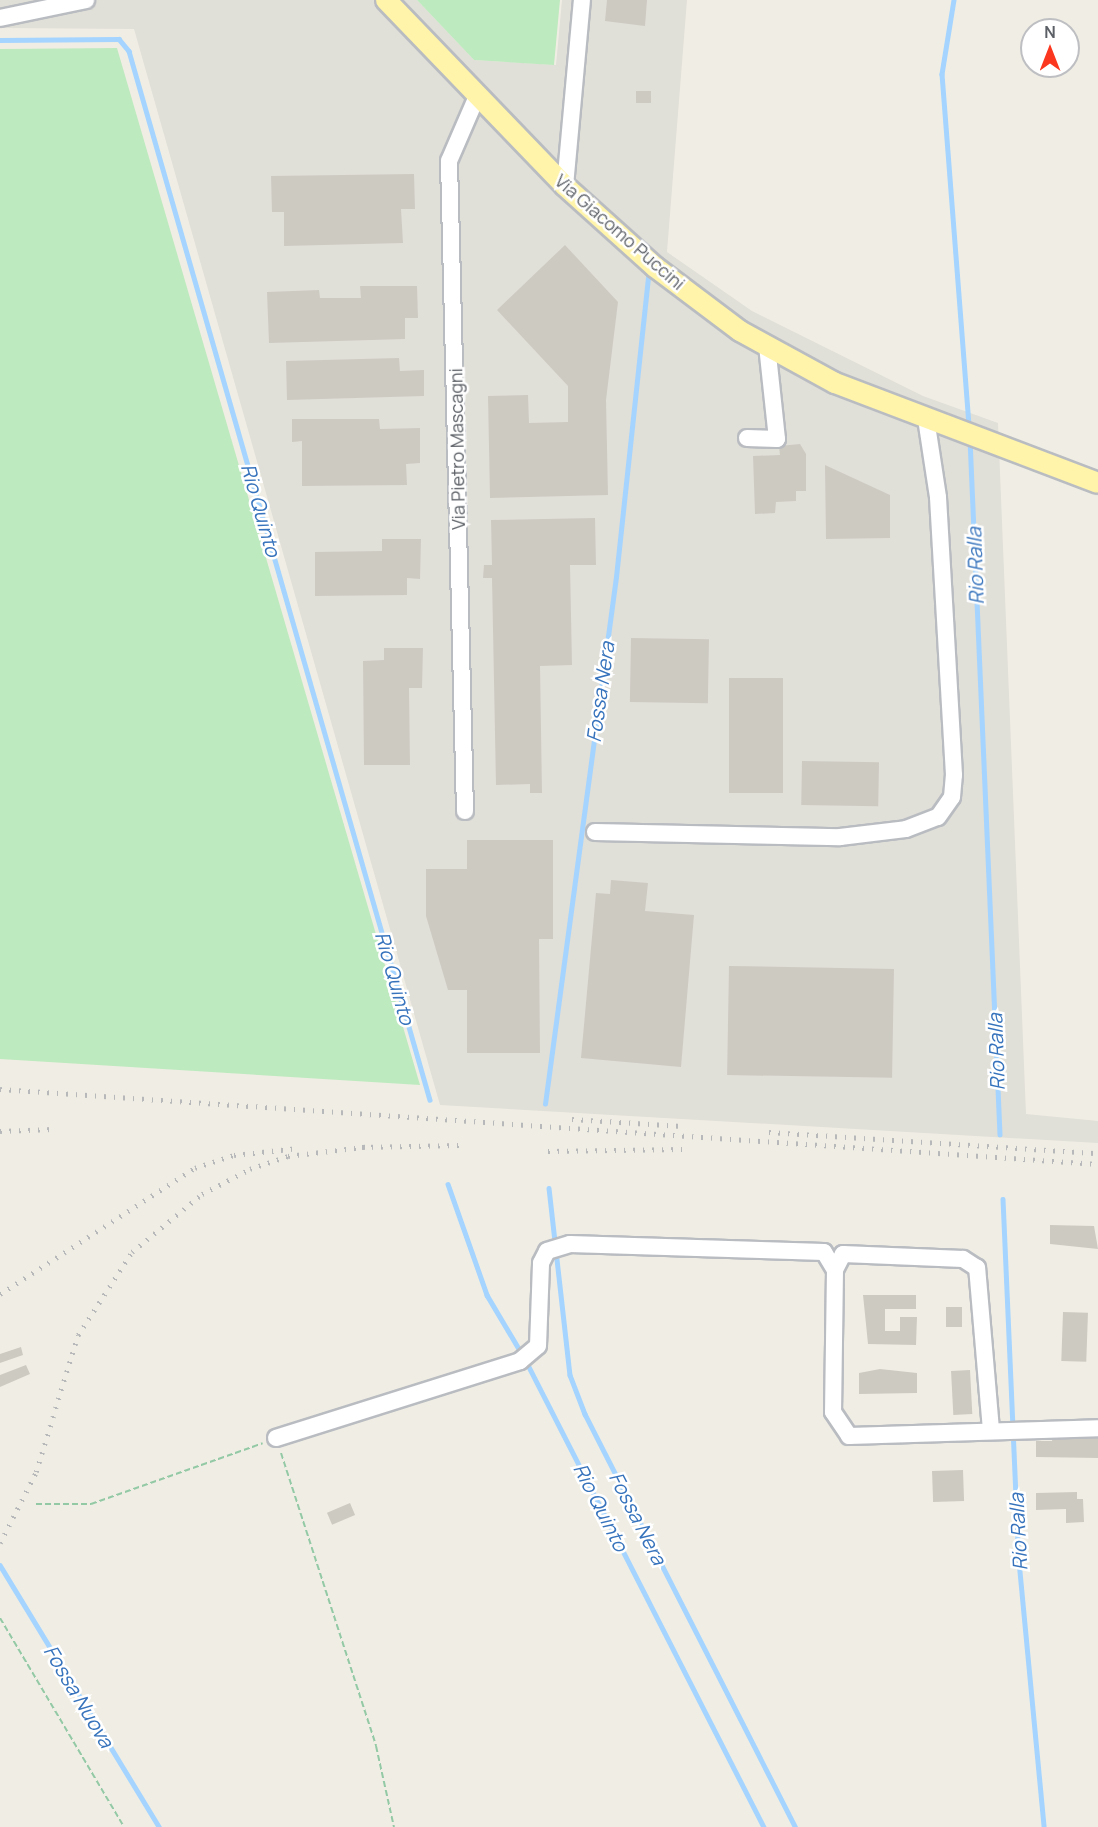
<!DOCTYPE html>
<html>
<head>
<meta charset="utf-8">
<style>
  body { margin:0 }
  #map { position:relative; width:1098px; height:1827px; overflow:hidden; background:#f0eee4; font-family:Manrope,sans-serif }
  div>[style] { position:absolute }
  [style*='--x'] { left:calc(var(--x)*1px); top:calc(var(--y)*1px); width:calc(var(--w)*1px); rotate:calc(var(--a)*1deg) }
  .industrial>* { inset:0; background:#e0dfd8 }
  .green>* { inset:0; background:#beeabf }
  .stream>* { height:4.5px; margin:-2.25px; padding:0 2.25px; transform-origin:2.25px; border-radius:2.25px; background:#a4d4ff }
  .building>* { inset:0; background:#cdcac2; transform-origin:0 0 }
  .path>* { height:2px; margin-top:-1px; transform-origin:0; background:repeating-linear-gradient(90deg,#94c9a6 0 6px,transparent 0 9px) }
  .roads { filter:drop-shadow(2px 0 #b9bcc1) drop-shadow(-2px 0 #b9bcc1) drop-shadow(0 2px #b9bcc1) drop-shadow(0 -2px #b9bcc1) }
  .minor>* { height:16px; margin:-8px; padding:0 8px; transform-origin:8px; border-radius:8px; background:#fff }
  .major>* { height:20px; margin:-10px; padding:0 10px; transform-origin:10px; border-radius:10px; background:#fff4a9 }
  .rail>* { height:4.5px; margin-top:-2.25px; transform-origin:0; background:repeating-linear-gradient(90deg,#b7b8b9 0 1.5px,transparent 0 9.5px) }
  span { translate:-50% -50%; white-space:nowrap; text-align:center; line-height:1.15; -webkit-text-stroke:5px #fff; paint-order:stroke }
  .street-label { font-size:18px; color:#5c6066 }
  .water-label { font-size:20px; color:#3673bc; font-style:italic }
  .north { position:absolute; left:1020px; top:18px; width:60px; height:60px; box-sizing:border-box; background:#fff; border:2px solid #bebfc2; border-radius:50%; rotate:0deg; font-size:16px; font-weight:700; line-height:24px; text-align:center; color:#5c6066 }
  .north::after { content:''; display:block; margin:auto; width:21px; height:27px; background:#fb381f; clip-path:polygon(50% 0,100% 100%,50% 72%,0 100%) }
</style>
</head>
<body>
<div id="map">
  <div class="industrial">
    <div style="clip-path:polygon(0 0,417px 0,474px 60px,556px 65px,562px 0,687px 0,667px 252px,752px 311px,923px 396px,998px 423px,1026px 1114px,1098px 1121px,1098px 1143px,440px 1105px,134px 29px,0 28px)"></div>
  </div>
  <div class="green">
    <div style="clip-path:polygon(417px 0,560px 0,554px 65px,474px 60px)"></div>
    <div style="clip-path:polygon(117px 48px,420px 1085px,0 1059px,0 49px)"></div>
  </div>
  <div class="stream">
    <div style="--x:954;--y:0;--w:75;--a:99.2"></div>
    <div style="--x:942;--y:74;--w:354;--a:85.6"></div>
    <div style="--x:0;--y:40;--w:119;--a:-0.5"></div>
    <div style="--x:119;--y:39;--w:16;--a:50"></div>
    <div style="--x:129;--y:51;--w:1091;--a:73.99"></div>
    <div style="--x:970;--y:439;--w:696;--a:87.53"></div>
    <div style="--x:545;--y:1104;--w:532;--a:-82.33"></div>
    <div style="--x:616;--y:577;--w:301;--a:-83.9"></div>
    <div style="--x:448;--y:1184;--w:118;--a:70.6"></div>
    <div style="--x:487;--y:1295;--w:69;--a:59.3"></div>
    <div style="--x:549;--y:1188;--w:188;--a:83.6"></div>
    <div style="--x:570;--y:1375;--w:42;--a:69"></div>
    <div style="--x:585;--y:1414;--w:463;--a:63"></div>
    <div style="--x:1003;--y:1199;--w:362;--a:87.5"></div>
    <div style="--x:1019;--y:1561;--w:267;--a:84.6"></div>
    <div style="--x:526;--y:1361;--w:523;--a:62.95"></div>
    <div style="--x:0;--y:1565;--w:306;--a:58.7"></div>
  </div>
  <div class="building">
    <div style="clip-path:polygon(607px 0,647px 0,645px 26px,605px 21px)"></div>
    <div style="left:636px;top:91px;width:15px;height:12px"></div>
    <div style="clip-path:polygon(414px 174px,415px 209px,401px 209px,403px 243px,284px 246px,284px 212px,272px 212px,271px 176px)"></div>
    <div style="clip-path:polygon(565px 245px,618px 302px,606px 400px,608px 495px,490px 498px,488px 396px,528px 395px,529px 423px,568px 422px,568px 386px,497px 310px)"></div>
    <div style="clip-path:polygon(360px 286px,417px 286px,418px 318px,405px 318px,405px 339px,269px 343px,267px 292px,319px 290px,320px 298px,361px 298px)"></div>
    <div style="clip-path:polygon(399px 358px,400px 371px,424px 370px,424px 396px,287px 400px,286px 361px)"></div>
    <div style="clip-path:polygon(292px 419px,379px 419px,380px 429px,420px 428px,420px 463px,406px 464px,407px 485px,302px 486px,302px 441px,292px 442px)"></div>
    <div style="clip-path:polygon(800px 444px,806px 454px,806px 491px,796px 491px,796px 501px,776px 502px,775px 513px,755px 514px,753px 456px,780px 455px,779px 446px)"></div>
    <div style="clip-path:polygon(825px 465px,890px 495px,890px 538px,826px 539px)"></div>
    <div style="clip-path:polygon(595px 518px,596px 565px,570px 565px,572px 665px,540px 666px,542px 793px,530px 793px,530px 784px,496px 785px,492px 578px,483px 578px,484px 565px,492px 565px,491px 520px)"></div>
    <div style="clip-path:polygon(382px 539px,421px 539px,420px 579px,407px 578px,407px 595px,315px 596px,315px 552px,382px 551px)"></div>
    <div style="left:631px;top:638px;width:78px;height:64px;rotate:1deg"></div>
    <div style="clip-path:polygon(384px 648px,423px 648px,422px 688px,409px 688px,410px 765px,364px 765px,363px 661px,384px 660px)"></div>
    <div style="left:729px;top:678px;width:54px;height:115px"></div>
    <div style="left:802px;top:761px;width:77px;height:44px;rotate:1deg"></div>
    <div style="clip-path:polygon(467px 840px,553px 840px,553px 939px,539px 939px,540px 1053px,467px 1053px,467px 990px,448px 990px,426px 916px,426px 869px,467px 869px)"></div>
    <div style="clip-path:polygon(611px 880px,648px 883px,645px 911px,694px 915px,681px 1067px,581px 1058px,596px 893px,610px 894px)"></div>
    <div style="left:729px;top:966px;width:165px;height:109px;rotate:1deg"></div>
    <div style="clip-path:polygon(1050px 1225px,1094px 1226px,1098px 1249px,1050px 1244px)"></div>
    <div style="clip-path:polygon(863px 1295px,916px 1295px,916px 1309px,885px 1309px,885px 1331px,900px 1331px,900px 1317px,917px 1317px,916px 1345px,868px 1344px)"></div>
    <div style="left:946px;top:1307px;width:16px;height:20px"></div>
    <div style="left:1063px;top:1312px;width:25px;height:49px;rotate:2deg"></div>
    <div style="clip-path:polygon(21px 1347px,23px 1355px,0 1363px,0 1354px)"></div>
    <div style="clip-path:polygon(26px 1365px,30px 1374px,0 1387px,0 1375px)"></div>
    <div style="clip-path:polygon(880px 1369px,917px 1373px,917px 1393px,859px 1394px,859px 1373px)"></div>
    <div style="left:970px;top:1370px;width:44px;height:19px;rotate:87deg"></div>
    <div style="clip-path:polygon(1053px 1434px,1098px 1434px,1098px 1458px,1036px 1457px,1036px 1441px,1052px 1441px)"></div>
    <div style="left:963px;top:1470px;width:31px;height:31px;rotate:88deg"></div>
    <div style="clip-path:polygon(1077px 1492px,1077px 1499px,1083px 1499px,1084px 1522px,1066px 1523px,1066px 1509px,1036px 1510px,1036px 1493px)"></div>
    <div style="left:350px;top:1503px;width:13px;height:25px;rotate:67deg"></div>
  </div>
  <div class="path">
    <div style="--x:281;--y:1453;--w:308;--a:72"></div>
    <div style="--x:376;--y:1746;--w:83;--a:77.5"></div>
    <div style="--x:36;--y:1504;--w:55;--a:0"></div>
    <div style="--x:91;--y:1504;--w:182;--a:-19.5"></div>
    <div style="--x:0;--y:1618;--w:243;--a:59.3"></div>
  </div>
  <div class="roads">
    <div class="minor">
      <div style="--x:0;--y:18;--w:88;--a:-11.8"></div>
      <div style="--x:565;--y:186;--w:187;--a:-84.8"></div>
      <div style="--x:747;--y:438;--w:30;--a:2"></div>
      <div style="--x:777;--y:439;--w:95;--a:-96.1"></div>
      <div style="--x:465;--y:811;--w:650;--a:-91.41"></div>
      <div style="--x:449;--y:161;--w:73;--a:-66.6"></div>
      <div style="--x:595;--y:832;--w:245;--a:1.2"></div>
      <div style="--x:840;--y:837;--w:66;--a:-6.9"></div>
      <div style="--x:906;--y:829;--w:34;--a:-21"></div>
      <div style="--x:938;--y:817;--w:24;--a:-55"></div>
      <div style="--x:952;--y:797;--w:22;--a:-85"></div>
      <div style="--x:954;--y:775;--w:278;--a:-93.3"></div>
      <div style="--x:938;--y:497;--w:79;--a:-98.7"></div>
      <div style="--x:991;--y:1430;--w:163;--a:-94.9"></div>
      <div style="--x:977;--y:1268;--w:17;--a:-147"></div>
      <div style="--x:963;--y:1259;--w:120;--a:-177.6"></div>
      <div style="--x:843;--y:1254;--w:18;--a:117"></div>
      <div style="--x:835;--y:1270;--w:142;--a:90.8"></div>
      <div style="--x:833;--y:1412;--w:29;--a:56"></div>
      <div style="--x:849;--y:1436;--w:249;--a:-1.8"></div>
      <div style="--x:276;--y:1438;--w:256;--a:-17.5"></div>
      <div style="--x:520;--y:1361;--w:23;--a:-40"></div>
      <div style="--x:538;--y:1346;--w:83;--a:-87.9"></div>
      <div style="--x:541;--y:1263;--w:13;--a:-63"></div>
      <div style="--x:547;--y:1251;--w:24;--a:-17"></div>
      <div style="--x:570;--y:1244;--w:254;--a:1.8"></div>
      <div style="--x:824;--y:1252;--w:21;--a:59"></div>
    </div>
    <div class="major">
      <div style="--x:386;--y:0;--w:258;--a:46.1"></div>
      <div style="--x:565;--y:186;--w:121;--a:42"></div>
      <div style="--x:655;--y:267;--w:106;--a:37"></div>
      <div style="--x:740;--y:331;--w:108;--a:28.7"></div>
      <div style="--x:835;--y:383;--w:281;--a:20.8"></div>
    </div>
  </div>
  <div class="rail">
    <div style="--x:0;--y:1089;--w:1101;--a:3.91"></div>
    <div style="--x:572;--y:1119;--w:110;--a:3.6"></div>
    <div style="--x:0;--y:1131;--w:53;--a:-2.2"></div>
    <div style="--x:769;--y:1132;--w:330;--a:3.7"></div>
    <div style="--x:362;--y:1147;--w:98;--a:-1.2"></div>
    <div style="--x:548;--y:1151;--w:134;--a:-0.9"></div>
    <div style="--x:0;--y:1294;--w:232;--a:-32.9"></div>
    <div style="--x:195;--y:1168;--w:41;--a:-18.4"></div>
    <div style="--x:234;--y:1155;--w:65;--a:-6.1"></div>
    <div style="--x:0;--y:1543;--w:80;--a:-63.1"></div>
    <div style="--x:36;--y:1472;--w:143;--a:-73"></div>
    <div style="--x:78;--y:1335;--w:99;--a:-57"></div>
    <div style="--x:132;--y:1252;--w:91;--a:-39.6"></div>
    <div style="--x:202;--y:1194;--w:54;--a:-27.5"></div>
    <div style="--x:250;--y:1169;--w:40;--a:-18.9"></div>
    <div style="--x:288;--y:1156;--w:84;--a:-6.9"></div>
  </div>
  <div class="street-label">
    <span style="left:620px;top:232px;rotate:41deg">Via Giacomo Puccini</span>
    <span style="left:457px;top:449px;rotate:-91deg">Via Pietro Mascagni</span>
  </div>
  <div class="water-label">
    <span style="left:261px;top:510px;rotate:74deg">Rio Quinto</span>
    <span style="left:975px;top:566px;rotate:-92deg">Rio Ralla</span>
    <span style="left:600px;top:692px;rotate:-82deg">Fossa Nera</span>
    <span style="left:395px;top:978px;rotate:74deg">Rio Quinto</span>
    <span style="left:996px;top:1052px;rotate:-92deg">Rio Ralla</span>
    <span style="left:601px;top:1507px;rotate:63deg">Rio Quinto</span>
    <span style="left:638px;top:1518px;rotate:63deg">Fossa Nera</span>
    <span style="left:1018px;top:1532px;rotate:-93deg">Rio Ralla</span>
    <span style="left:79px;top:1696px;rotate:59deg">Fossa Nuova</span>
  </div>
  <div class="north">N</div>
</div>
</body>
</html>
